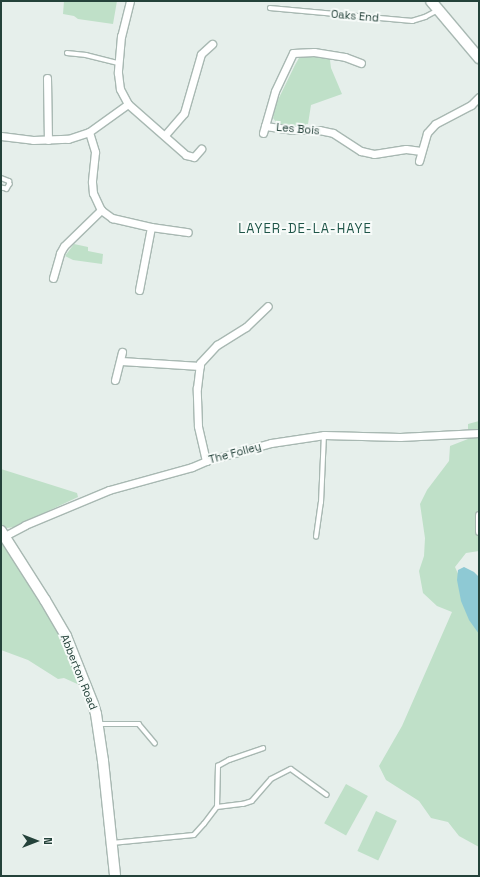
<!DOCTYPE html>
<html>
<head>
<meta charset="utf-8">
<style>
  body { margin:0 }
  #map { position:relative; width:480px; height:877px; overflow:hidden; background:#e6efeb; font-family:"Space Grotesk",sans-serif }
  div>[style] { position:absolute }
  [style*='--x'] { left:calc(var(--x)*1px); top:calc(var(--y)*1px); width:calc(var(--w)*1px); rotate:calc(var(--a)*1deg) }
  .green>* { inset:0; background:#bfe0c8; transform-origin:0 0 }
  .water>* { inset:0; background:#8ec9d4 }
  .roads { filter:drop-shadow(1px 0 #a8b8b2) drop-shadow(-1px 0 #a8b8b2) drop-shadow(0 1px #a8b8b2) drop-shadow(0 -1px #a8b8b2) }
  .lane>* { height:3.5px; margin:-1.75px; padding:0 1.75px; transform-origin:1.75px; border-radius:1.75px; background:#fff }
  .street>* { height:7px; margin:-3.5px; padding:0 3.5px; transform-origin:3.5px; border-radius:3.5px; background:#fff }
  .secondary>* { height:10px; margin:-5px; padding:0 5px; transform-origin:5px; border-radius:5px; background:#fff }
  span { translate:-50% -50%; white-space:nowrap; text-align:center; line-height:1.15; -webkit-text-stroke:4px #f7fbf9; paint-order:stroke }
  .street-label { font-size:11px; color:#24423a }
  .quarter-label { font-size:13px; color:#1f5548; letter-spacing:1px }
  .frame { position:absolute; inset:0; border:2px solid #24423a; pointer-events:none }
  .north { position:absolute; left:16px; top:821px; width:40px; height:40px; -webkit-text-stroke:3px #f7fbf9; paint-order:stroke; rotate:90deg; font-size:11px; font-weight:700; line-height:16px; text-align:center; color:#24423a }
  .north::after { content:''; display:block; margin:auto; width:14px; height:18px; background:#24423a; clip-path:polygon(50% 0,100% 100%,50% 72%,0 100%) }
</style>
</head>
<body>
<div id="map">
  <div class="green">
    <div style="clip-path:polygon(64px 1px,117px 1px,113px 24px,78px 19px,74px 16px,63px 14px)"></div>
    <div style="clip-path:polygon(306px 54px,334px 57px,330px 60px,331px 68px,342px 94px,311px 105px,308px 124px,306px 124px,305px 127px,279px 126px,273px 118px,276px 104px,295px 65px,299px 58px)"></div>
    <div style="clip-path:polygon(74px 244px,88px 247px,88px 251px,103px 254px,102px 264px,73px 260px,65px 256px)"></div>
    <div style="clip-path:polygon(479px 421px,479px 551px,466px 553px,455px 567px,479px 621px,479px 847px,459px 836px,448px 822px,431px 818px,419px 801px,386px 780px,379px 766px,402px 726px,452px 612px,437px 606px,423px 593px,419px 571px,424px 556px,425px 538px,420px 504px,427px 490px,449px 461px,450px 446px,468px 439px,468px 424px)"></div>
    <div style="clip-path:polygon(1px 469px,77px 493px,78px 497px,14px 527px,7px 528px,1px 525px)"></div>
    <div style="clip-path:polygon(1px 543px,5px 545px,67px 647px,84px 687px,64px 678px,58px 679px,28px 660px,1px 650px)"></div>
    <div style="left:346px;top:784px;width:25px;height:45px;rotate:29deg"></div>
    <div style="left:376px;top:811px;width:23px;height:44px;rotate:25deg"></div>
  </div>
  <div class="water">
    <div style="clip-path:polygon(464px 567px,474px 572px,479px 577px,479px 634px,469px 620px,461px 601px,457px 580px,458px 570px)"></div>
  </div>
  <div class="roads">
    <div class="lane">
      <div style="--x:270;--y:8;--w:143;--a:5.2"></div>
      <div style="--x:412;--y:21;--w:14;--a:-17"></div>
      <div style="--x:425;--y:17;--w:15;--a:-28"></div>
      <div style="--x:67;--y:53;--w:19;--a:6"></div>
      <div style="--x:86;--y:55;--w:34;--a:14"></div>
      <div style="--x:1;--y:178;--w:9;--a:21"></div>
      <div style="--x:9;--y:181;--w:3;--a:72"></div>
      <div style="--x:10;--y:184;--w:6;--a:121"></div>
      <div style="--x:7;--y:189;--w:6;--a:-171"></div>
      <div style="--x:316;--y:537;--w:34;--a:-82"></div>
      <div style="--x:321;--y:503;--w:68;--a:-87.5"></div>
      <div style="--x:99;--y:724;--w:40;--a:0"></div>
      <div style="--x:139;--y:724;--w:25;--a:50"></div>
      <div style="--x:217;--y:807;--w:26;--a:-7"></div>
      <div style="--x:243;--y:804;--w:9;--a:-18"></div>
      <div style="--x:252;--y:801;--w:29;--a:-49"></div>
      <div style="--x:271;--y:779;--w:22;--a:-27"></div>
      <div style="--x:291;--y:769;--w:44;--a:35.8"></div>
      <div style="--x:112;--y:843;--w:82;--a:-5.6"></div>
      <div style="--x:194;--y:835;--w:15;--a:-48"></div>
      <div style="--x:204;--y:824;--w:21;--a:-53"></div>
      <div style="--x:217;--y:807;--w:41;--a:-88.6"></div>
      <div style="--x:218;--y:766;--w:13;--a:-29"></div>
      <div style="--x:229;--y:760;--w:36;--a:-19"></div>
    </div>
    <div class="street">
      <div style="--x:130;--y:1;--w:36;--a:104"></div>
      <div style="--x:121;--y:36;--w:37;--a:95"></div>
      <div style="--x:118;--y:73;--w:16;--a:83"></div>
      <div style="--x:120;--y:89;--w:17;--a:62"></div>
      <div style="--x:128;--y:104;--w:77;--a:41.3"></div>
      <div style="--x:186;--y:155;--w:8;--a:14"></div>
      <div style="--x:194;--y:157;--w:11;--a:-49"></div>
      <div style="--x:47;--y:78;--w:62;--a:89.1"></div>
      <div style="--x:265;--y:126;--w:36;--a:-74"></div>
      <div style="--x:275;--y:91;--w:42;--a:-64.7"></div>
      <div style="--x:293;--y:53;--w:21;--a:-3"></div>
      <div style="--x:314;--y:52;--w:31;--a:9"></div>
      <div style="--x:345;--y:57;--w:17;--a:21"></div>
      <div style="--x:89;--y:132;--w:21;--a:73"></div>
      <div style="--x:95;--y:152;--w:30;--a:96"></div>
      <div style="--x:92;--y:182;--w:11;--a:85"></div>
      <div style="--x:93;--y:193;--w:19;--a:65"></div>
      <div style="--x:101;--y:210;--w:14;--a:36"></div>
      <div style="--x:112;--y:218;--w:40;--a:13"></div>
      <div style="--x:151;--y:227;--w:37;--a:8"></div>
      <div style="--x:263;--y:133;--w:7;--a:-74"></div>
      <div style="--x:265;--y:126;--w:29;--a:8"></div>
      <div style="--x:294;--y:130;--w:25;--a:0"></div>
      <div style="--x:319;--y:130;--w:14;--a:12"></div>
      <div style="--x:333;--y:133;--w:33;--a:33"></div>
      <div style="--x:361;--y:151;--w:13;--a:13"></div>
      <div style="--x:374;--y:154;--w:32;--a:-9"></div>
      <div style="--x:406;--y:149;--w:15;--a:8"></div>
      <div style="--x:165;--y:135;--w:29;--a:-49"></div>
      <div style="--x:184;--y:113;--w:61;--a:-73.9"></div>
      <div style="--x:201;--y:54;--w:15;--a:-42"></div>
      <div style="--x:1;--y:136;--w:32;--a:7"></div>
      <div style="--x:33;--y:140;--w:35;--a:-2"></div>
      <div style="--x:68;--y:139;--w:22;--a:-18"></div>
      <div style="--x:89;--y:132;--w:48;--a:-35.7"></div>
      <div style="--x:419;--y:161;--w:29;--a:-74"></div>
      <div style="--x:427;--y:133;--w:12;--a:-48"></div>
      <div style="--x:435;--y:124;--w:41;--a:-27.8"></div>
      <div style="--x:471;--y:105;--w:11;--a:-45"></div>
      <div style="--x:53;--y:278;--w:26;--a:-74"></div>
      <div style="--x:60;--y:253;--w:8;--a:-60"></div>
      <div style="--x:64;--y:246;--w:52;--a:-44.2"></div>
      <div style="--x:139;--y:290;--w:64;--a:-79.2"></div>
      <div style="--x:121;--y:361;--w:79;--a:3.6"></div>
      <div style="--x:115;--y:380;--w:29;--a:-76"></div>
      <div style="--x:206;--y:461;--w:36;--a:-103"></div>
      <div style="--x:198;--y:426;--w:38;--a:-92"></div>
      <div style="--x:197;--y:388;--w:25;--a:-83"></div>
      <div style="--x:200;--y:363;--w:25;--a:-47"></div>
      <div style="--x:217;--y:345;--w:34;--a:-32"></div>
      <div style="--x:246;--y:327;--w:30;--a:-44"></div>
      <div style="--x:479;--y:515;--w:16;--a:90"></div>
      <div style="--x:1;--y:538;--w:27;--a:-28"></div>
      <div style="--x:25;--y:525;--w:91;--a:-22.6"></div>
      <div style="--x:109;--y:490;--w:86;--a:-15.5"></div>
      <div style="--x:192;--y:467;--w:15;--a:-23"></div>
      <div style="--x:206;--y:461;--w:67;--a:-15.5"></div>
      <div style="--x:271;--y:443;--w:54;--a:-8.6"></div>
      <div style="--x:324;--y:435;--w:76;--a:1.5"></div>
      <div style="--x:400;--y:437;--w:79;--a:-2.9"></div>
    </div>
    <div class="secondary">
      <div style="--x:431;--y:1;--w:75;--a:49.9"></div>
      <div style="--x:1;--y:531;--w:82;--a:57.5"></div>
      <div style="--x:45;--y:600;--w:42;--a:59.7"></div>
      <div style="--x:66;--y:636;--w:73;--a:68.3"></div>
      <div style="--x:93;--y:704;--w:10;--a:73"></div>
      <div style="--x:96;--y:714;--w:48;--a:81.5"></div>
      <div style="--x:103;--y:761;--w:116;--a:84"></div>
    </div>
  </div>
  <div class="street-label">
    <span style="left:355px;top:16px;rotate:5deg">Oaks End</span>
    <span style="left:298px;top:129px;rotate:5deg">Les Bois</span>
    <span style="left:235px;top:453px;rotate:-15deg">The Folley</span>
    <span style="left:79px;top:672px;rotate:68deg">Abberton Road</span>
  </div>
  <div class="quarter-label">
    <span style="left:305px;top:229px">LAYER-DE-LA-HAYE</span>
  </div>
  <div class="frame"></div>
  <div class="north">N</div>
</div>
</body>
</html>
